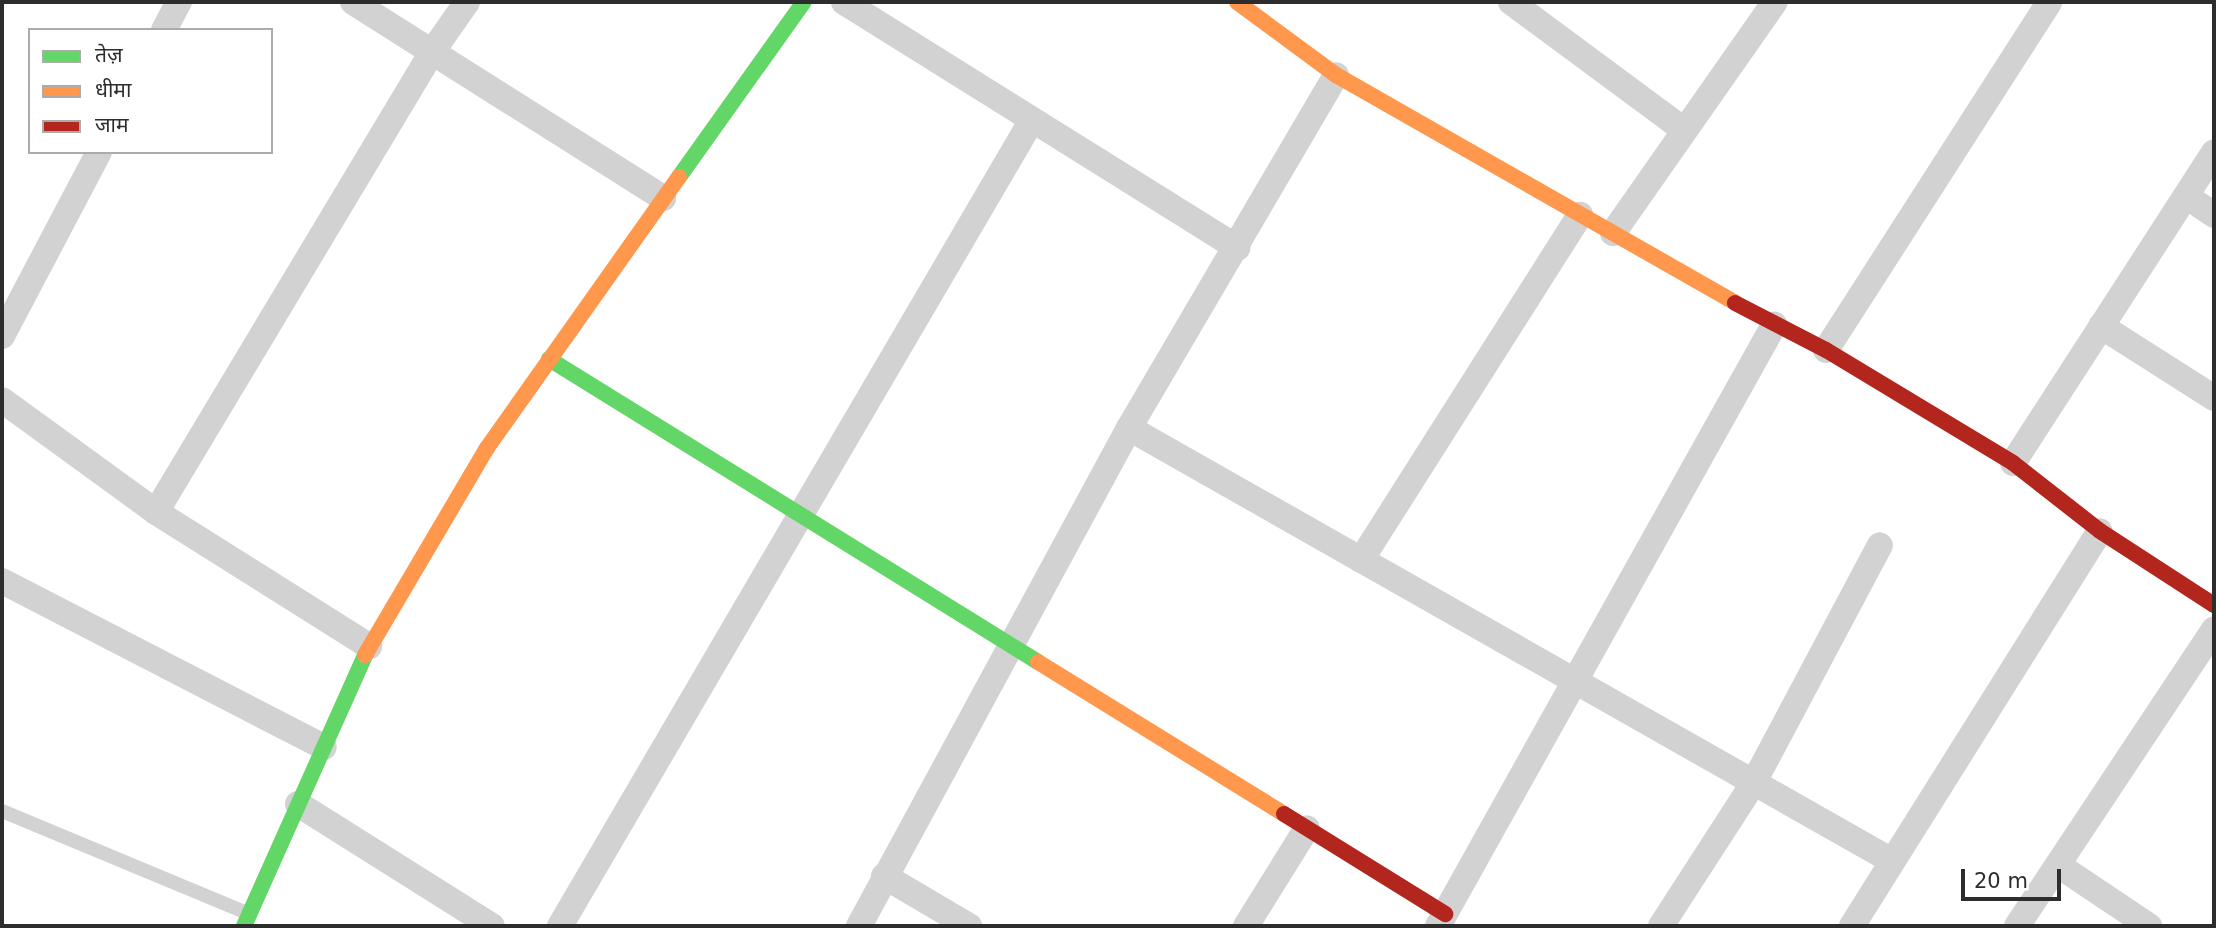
<!DOCTYPE html>
<html>
<head>
<meta charset="utf-8">
<style>
  body { margin:0 }
  #map { position:relative; width:2216px; height:928px; overflow:hidden; background:#fff; font-family:"DejaVu Sans","Noto Sans Devanagari",sans-serif }
  div>[style] { position:absolute }
  [style*='--x'] { left:calc(var(--x)*1px); top:calc(var(--y)*1px); width:calc(var(--w)*1px); rotate:calc(var(--a)*1deg) }
  .lane>* { height:14px; margin:-7px; padding:0 7px; transform-origin:7px; border-radius:7px; background:#d2d2d2 }
  .street>* { height:26px; margin:-13px; padding:0 13px; transform-origin:13px; border-radius:13px; background:#d2d2d2 }
  .fast>* { height:16px; margin:-8px; padding:0 8px; transform-origin:8px; border-radius:8px; background:#63d668 }
  .slow>* { height:16px; margin:-8px; padding:0 8px; transform-origin:8px; border-radius:8px; background:#ff974d }
  .jam>* { height:16px; margin:-8px; padding:0 8px; transform-origin:8px; border-radius:8px; background:#b3261e }
  span { translate:-50% -50%; white-space:nowrap; text-align:center; line-height:1.15; -webkit-text-stroke:7px #fff; paint-order:stroke }
  .frame { position:absolute; inset:0; border:4px solid #2d2d2d; pointer-events:none }
  .legend { position:absolute; left:28px; top:28px; width:245px; height:126px; box-sizing:border-box; background:#fff; border:2px solid #ababab; margin:0; padding:9px 12px; list-style:none; font-size:21px; color:#2d2d2d }
  .legend li { display:flex; align-items:center; gap:14px; height:35px }
  .legend b { width:35px; border:2px solid #ababab }
  .scale { position:absolute; left:1961px; top:869px; width:100px; height:32px; box-sizing:border-box; border:4px solid #2d2d2d; border-top:0; padding-left:9px; font-size:21px; line-height:24px; white-space:nowrap; color:#2d2d2d; -webkit-text-stroke:5px #fff; paint-order:stroke }
</style>
</head>
<body>
<div id="map">
  <div class="lane">
    <div style="--x:2;--y:811;--w:269;--a:22.6"></div>
  </div>
  <div class="street">
    <div style="--x:353;--y:2;--w:367;--a:32.3"></div>
    <div style="--x:844;--y:2;--w:464;--a:32"></div>
    <div style="--x:1511;--y:2;--w:215;--a:36.5"></div>
    <div style="--x:164;--y:30;--w:32;--a:-62"></div>
    <div style="--x:2186;--y:196;--w:34;--a:34"></div>
    <div style="--x:1613;--y:233;--w:282;--a:-55"></div>
    <div style="--x:2101;--y:326;--w:134;--a:32.5"></div>
    <div style="--x:2;--y:336;--w:208;--a:-62.2"></div>
    <div style="--x:1826;--y:350;--w:413;--a:-57.3"></div>
    <div style="--x:2;--y:400;--w:190;--a:36"></div>
    <div style="--x:156;--y:512;--w:252;--a:32.2"></div>
    <div style="--x:1129;--y:428;--w:877;--a:29.57"></div>
    <div style="--x:2013;--y:463;--w:370;--a:-57.1"></div>
    <div style="--x:156;--y:512;--w:536;--a:-59.04"></div>
    <div style="--x:432;--y:52;--w:61;--a:-55"></div>
    <div style="--x:1361;--y:560;--w:409;--a:-57.6"></div>
    <div style="--x:2;--y:581;--w:362;--a:27.3"></div>
    <div style="--x:298;--y:804;--w:229;--a:32.2"></div>
    <div style="--x:2058;--y:865;--w:110;--a:33.8"></div>
    <div style="--x:884;--y:876;--w:99;--a:30.5"></div>
    <div style="--x:560;--y:926;--w:934;--a:-59.65"></div>
    <div style="--x:859;--y:926;--w:566;--a:-61.53"></div>
    <div style="--x:1129;--y:428;--w:409;--a:-59.6"></div>
    <div style="--x:1246;--y:926;--w:115;--a:-58.1"></div>
    <div style="--x:1438;--y:926;--w:689;--a:-60.79"></div>
    <div style="--x:1661;--y:926;--w:171;--a:-57.1"></div>
    <div style="--x:1754;--y:782;--w:268;--a:-62"></div>
    <div style="--x:1852;--y:926;--w:466;--a:-57.9"></div>
    <div style="--x:2017;--y:926;--w:356;--a:-56.4"></div>
  </div>
  <div class="fast">
    <div style="--x:679;--y:177;--w:215;--a:-54.5"></div>
    <div style="--x:549;--y:359;--w:575;--a:31.78"></div>
    <div style="--x:244;--y:926;--w:297;--a:-65.9"></div>
  </div>
  <div class="slow">
    <div style="--x:1237;--y:2;--w:123;--a:36.4"></div>
    <div style="--x:1336;--y:75;--w:460;--a:29.7"></div>
    <div style="--x:365;--y:655;--w:240;--a:-59.5"></div>
    <div style="--x:487;--y:448;--w:332;--a:-54.7"></div>
    <div style="--x:1038;--y:662;--w:289;--a:31.7"></div>
  </div>
  <div class="jam">
    <div style="--x:1735;--y:303;--w:102;--a:27.3"></div>
    <div style="--x:1826;--y:350;--w:218;--a:31.1"></div>
    <div style="--x:2013;--y:463;--w:110;--a:38"></div>
    <div style="--x:2100;--y:531;--w:136;--a:33"></div>
    <div style="--x:1284;--y:814;--w:190;--a:31.8"></div>
  </div>
  <div class="frame"></div>
  <ul class="legend">
  <li><b style="height:9px;background:#63d668"></b>तेज़</li>
  <li><b style="height:9px;background:#ff974d"></b>धीमा</li>
  <li><b style="height:9px;background:#b3261e"></b>जाम</li>
  </ul>
  <div class="scale">20 m</div>
</div>
</body>
</html>
